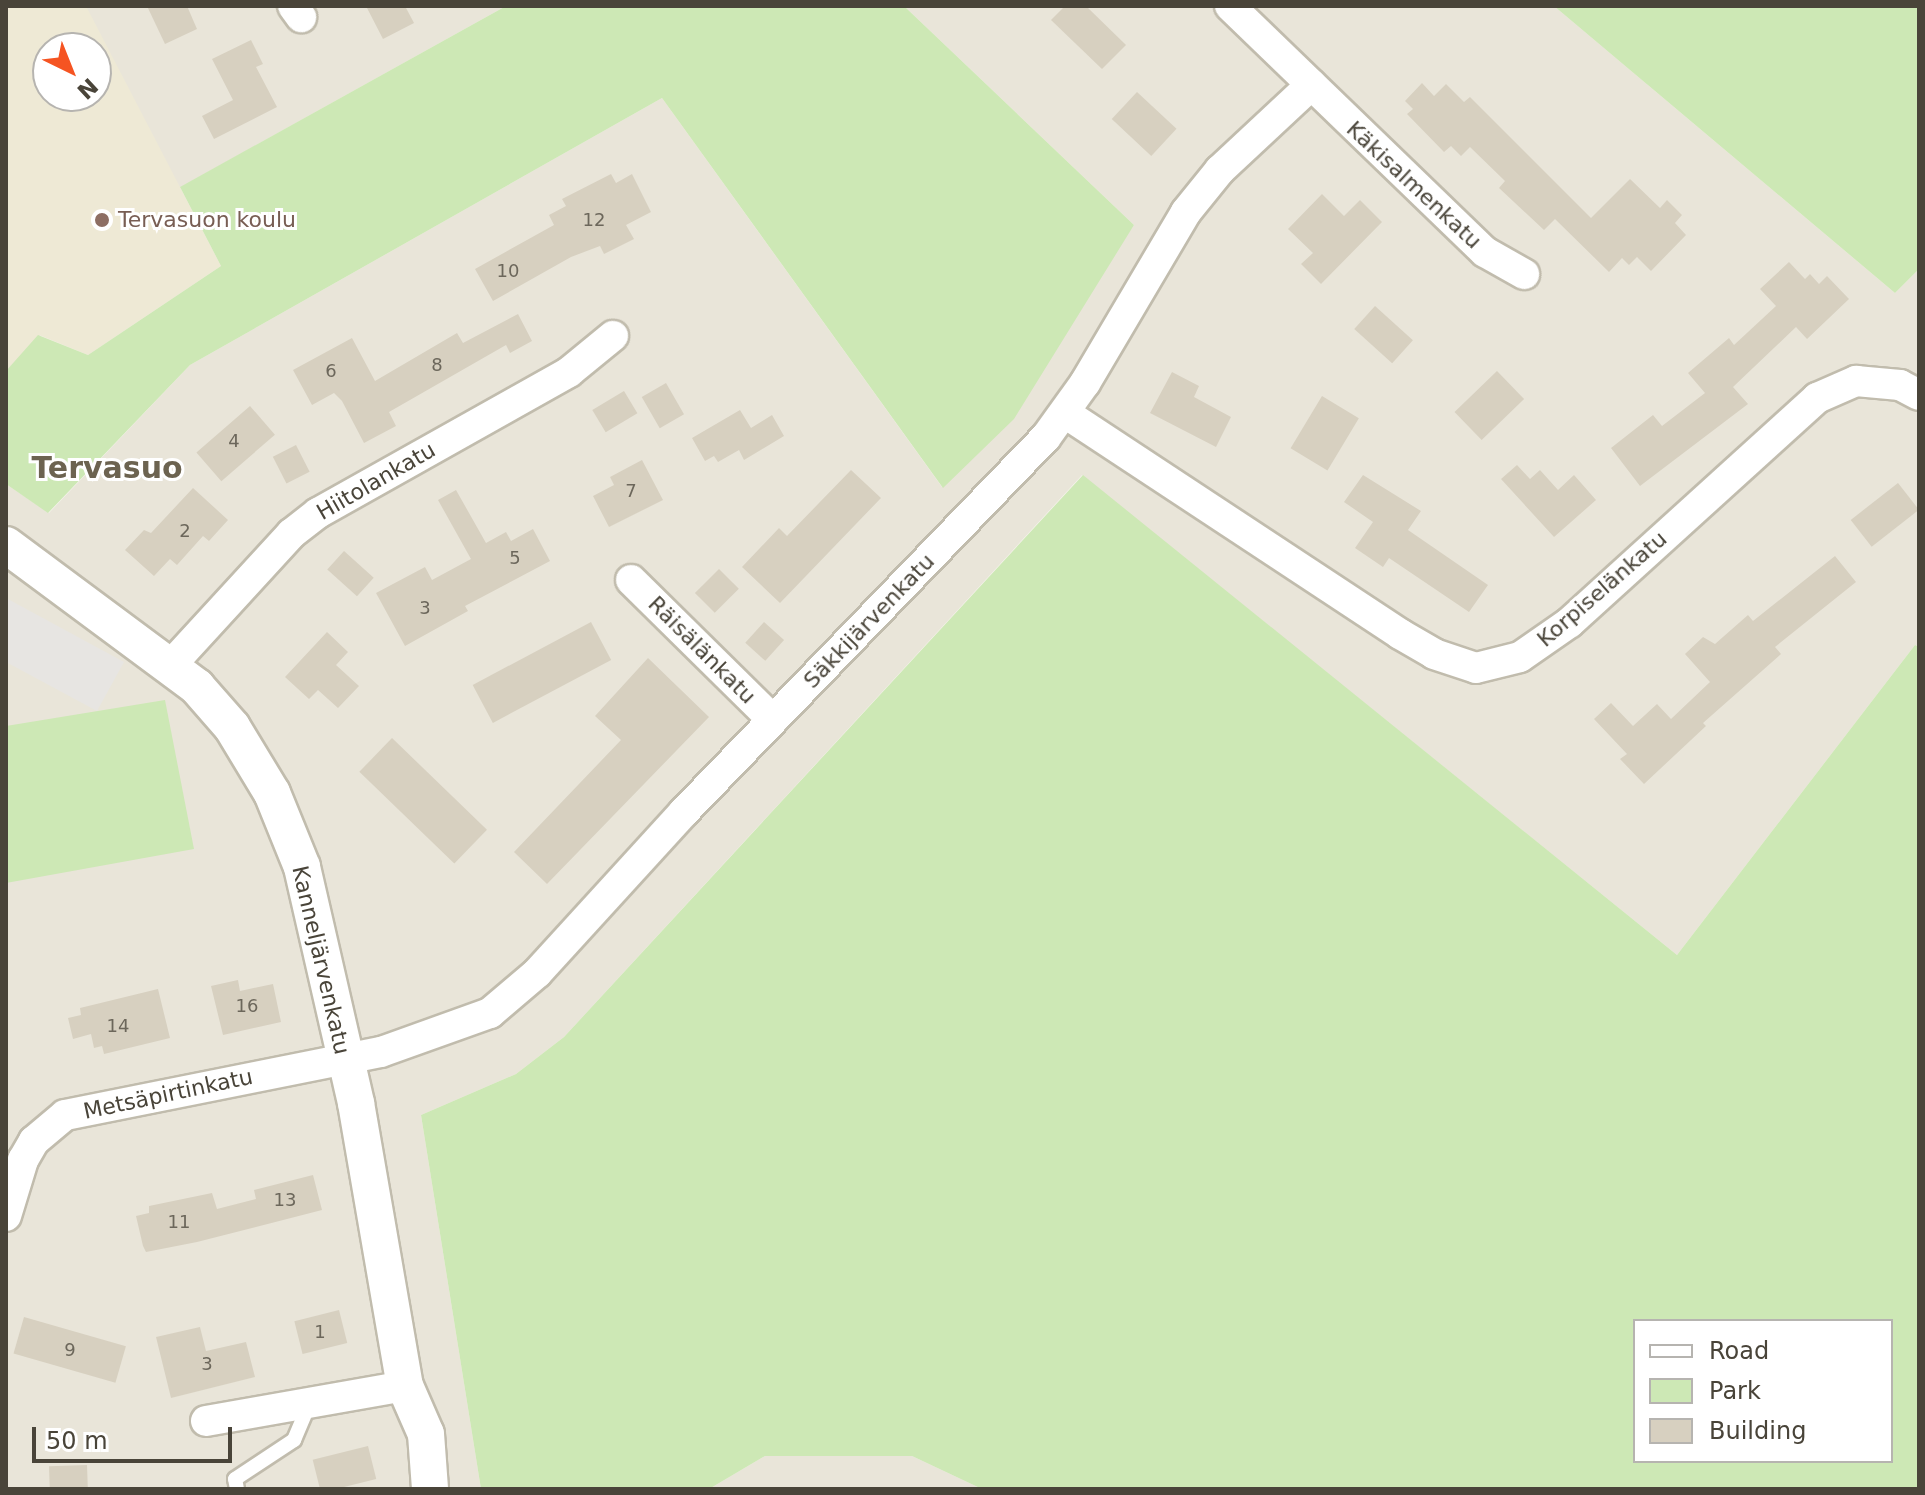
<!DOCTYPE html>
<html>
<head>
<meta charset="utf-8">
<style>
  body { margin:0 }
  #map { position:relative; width:1925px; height:1495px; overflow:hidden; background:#f5f3eb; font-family:"DejaVu Sans",sans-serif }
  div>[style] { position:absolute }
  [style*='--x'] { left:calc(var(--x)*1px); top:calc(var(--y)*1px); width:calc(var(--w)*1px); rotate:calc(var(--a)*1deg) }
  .residential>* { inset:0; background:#e9e5d9 }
  .education>* { inset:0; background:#eee9d5 }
  .green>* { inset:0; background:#cde8b5 }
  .parking>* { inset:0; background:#e7e5e2 }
  .building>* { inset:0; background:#d7d0c0; transform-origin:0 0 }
  .roads { filter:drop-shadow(2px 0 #c1bcad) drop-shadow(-2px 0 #c1bcad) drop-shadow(0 2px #c1bcad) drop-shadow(0 -2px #c1bcad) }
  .service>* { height:14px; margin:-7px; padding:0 7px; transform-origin:7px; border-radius:7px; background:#fff }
  .minor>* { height:30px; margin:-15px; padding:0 15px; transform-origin:15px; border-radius:15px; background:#fff }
  .tertiary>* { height:36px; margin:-18px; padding:0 18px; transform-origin:18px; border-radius:18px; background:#fff }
  .dots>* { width:22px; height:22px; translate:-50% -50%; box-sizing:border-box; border:4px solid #fff; border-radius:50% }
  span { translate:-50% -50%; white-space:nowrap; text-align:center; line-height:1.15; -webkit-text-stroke:6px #fff; paint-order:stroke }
  .number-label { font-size:18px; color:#6c675b }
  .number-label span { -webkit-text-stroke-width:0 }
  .street-label { font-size:22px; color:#494439 }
  .education-label { font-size:22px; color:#785e54 }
  .left { translate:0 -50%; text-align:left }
  .district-label { font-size:30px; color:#6c6350; font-weight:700 }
  .frame { position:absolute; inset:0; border:8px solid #494439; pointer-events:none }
  .legend { position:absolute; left:1633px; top:1319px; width:260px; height:144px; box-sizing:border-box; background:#fff; border:2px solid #b6b4b0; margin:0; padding:10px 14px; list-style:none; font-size:24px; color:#494439 }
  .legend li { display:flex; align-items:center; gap:16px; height:40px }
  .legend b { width:40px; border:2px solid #b6b4b0 }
  .north { position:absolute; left:32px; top:32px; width:80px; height:80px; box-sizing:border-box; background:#fff; border:2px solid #b6b4b0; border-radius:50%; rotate:137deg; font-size:22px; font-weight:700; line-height:32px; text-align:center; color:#494439 }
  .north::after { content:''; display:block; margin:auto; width:28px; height:36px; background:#f55422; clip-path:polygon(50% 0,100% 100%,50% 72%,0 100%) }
  .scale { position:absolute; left:32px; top:1427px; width:200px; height:36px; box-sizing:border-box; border:4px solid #494439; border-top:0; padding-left:10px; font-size:24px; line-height:28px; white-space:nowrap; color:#494439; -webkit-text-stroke:6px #fff; paint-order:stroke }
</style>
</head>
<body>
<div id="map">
  <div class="residential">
    <div style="clip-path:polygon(evenodd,6px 6px,506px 6px,181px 187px,6px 371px,6px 6px,48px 48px,96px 48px,96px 96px,48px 96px,48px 48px)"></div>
    <div style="clip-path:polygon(904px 6px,1554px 6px,1895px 293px,1919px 269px,1919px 647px,1915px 645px,1677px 955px,1082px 475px,564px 1037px,516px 1074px,421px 1115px,481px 1489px,6px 1489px,6px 484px,49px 513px,190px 365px,662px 98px,942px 487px,1134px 225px)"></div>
    <div style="clip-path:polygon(765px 1456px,912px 1456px,982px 1489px,709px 1489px)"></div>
  </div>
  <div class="education">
    <div style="clip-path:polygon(evenodd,6px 6px,86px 6px,221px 266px,88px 355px,39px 335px,6px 371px,6px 6px,48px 48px,96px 48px,96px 96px,48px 96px,48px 48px)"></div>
  </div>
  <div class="green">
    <div style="clip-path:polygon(506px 6px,904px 6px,1134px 225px,1014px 419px,943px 488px,662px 98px,190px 365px,48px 513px,6px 484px,6px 371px,38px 335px,88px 355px,221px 266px,180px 187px)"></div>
    <div style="clip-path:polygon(1554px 6px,1919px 6px,1919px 269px,1895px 293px)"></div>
    <div style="clip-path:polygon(evenodd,1083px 475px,1677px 955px,1915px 645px,1919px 647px,1919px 1489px,982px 1489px,912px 1456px,765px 1456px,709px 1489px,481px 1489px,421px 1115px,516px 1074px,564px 1037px,1083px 475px,1635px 1321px,1891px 1321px,1891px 1461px,1635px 1461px,1635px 1321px)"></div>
    <div style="clip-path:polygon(165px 700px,194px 849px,6px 883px,6px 726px)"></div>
  </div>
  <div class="parking">
    <div style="clip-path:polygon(6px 598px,124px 662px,97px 711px,6px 662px)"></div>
  </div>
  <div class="building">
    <div style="clip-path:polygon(147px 6px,187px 6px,197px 29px,165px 44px)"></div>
    <div style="clip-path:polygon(366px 6px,405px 6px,414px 23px,383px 39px)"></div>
    <div style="clip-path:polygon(1065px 6px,1086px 6px,1126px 45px,1102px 69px,1051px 20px)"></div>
    <div style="clip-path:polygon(251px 40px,263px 64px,256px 67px,277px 107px,214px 139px,202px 116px,233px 100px,212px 59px)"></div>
    <div style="clip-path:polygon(1422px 83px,1434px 96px,1446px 84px,1464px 102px,1470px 97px,1591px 218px,1630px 179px,1660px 208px,1667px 200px,1682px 215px,1675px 223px,1686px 235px,1651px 271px,1637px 257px,1629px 265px,1622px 258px,1609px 272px,1555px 219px,1544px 230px,1499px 188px,1505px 181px,1470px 147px,1461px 156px,1451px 146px,1444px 152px,1407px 114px,1413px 109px,1405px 101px)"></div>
    <div style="left:1137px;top:92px;width:54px;height:37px;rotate:43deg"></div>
    <div style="clip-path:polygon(611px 174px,616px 183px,632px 174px,651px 212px,626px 225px,634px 239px,604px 254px,600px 246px,571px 257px,493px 301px,475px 269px,554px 225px,549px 215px,566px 206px,562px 199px)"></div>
    <div style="clip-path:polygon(1322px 194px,1344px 216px,1360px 200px,1382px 222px,1321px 284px,1301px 264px,1313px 253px,1288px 229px)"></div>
    <div style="clip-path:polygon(1789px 262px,1805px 279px,1810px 274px,1819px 284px,1827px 276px,1849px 299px,1807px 339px,1796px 327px,1733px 387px,1748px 404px,1640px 486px,1611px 448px,1653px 415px,1662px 426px,1705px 393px,1688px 373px,1729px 338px,1734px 345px,1776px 306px,1760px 289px)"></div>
    <div style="left:1375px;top:306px;width:51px;height:31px;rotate:42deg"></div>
    <div style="clip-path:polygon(518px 314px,532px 341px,510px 353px,506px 345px,389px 412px,396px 426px,364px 443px,342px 401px,334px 393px,312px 405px,293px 370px,352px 338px,375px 381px,457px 333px,463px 343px)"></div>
    <div style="left:1497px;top:371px;width:39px;height:59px;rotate:46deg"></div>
    <div style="clip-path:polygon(1172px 372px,1199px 386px,1194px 397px,1231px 417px,1216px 447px,1150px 413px)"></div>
    <div style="left:666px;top:383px;width:36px;height:28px;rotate:60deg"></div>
    <div style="left:624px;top:391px;width:26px;height:37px;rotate:59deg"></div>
    <div style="left:1322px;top:396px;width:43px;height:61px;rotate:31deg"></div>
    <div style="left:250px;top:406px;width:38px;height:71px;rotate:49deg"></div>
    <div style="clip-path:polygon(740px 410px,751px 428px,772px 415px,784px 436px,744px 460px,739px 450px,718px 462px,714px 456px,705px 461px,692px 438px)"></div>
    <div style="left:296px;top:445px;width:30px;height:26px;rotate:63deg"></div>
    <div style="clip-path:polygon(642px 460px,663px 500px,609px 527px,593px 496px,614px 485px,610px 477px)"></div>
    <div style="clip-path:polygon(1517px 465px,1530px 479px,1540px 470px,1558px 490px,1574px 475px,1596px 500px,1554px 537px,1501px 479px)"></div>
    <div style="clip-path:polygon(851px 470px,881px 498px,780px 603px,742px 567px,779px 528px,787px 536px)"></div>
    <div style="clip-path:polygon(1363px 475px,1421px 511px,1408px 530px,1488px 585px,1469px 612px,1389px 558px,1383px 567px,1355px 548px,1373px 522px,1344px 502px)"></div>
    <div style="left:1898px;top:483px;width:34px;height:60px;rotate:52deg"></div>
    <div style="clip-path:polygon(193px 488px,228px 520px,209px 541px,203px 536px,177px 565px,170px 559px,154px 576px,125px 550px,144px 530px,151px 533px)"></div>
    <div style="clip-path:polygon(456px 490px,486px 543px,506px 532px,511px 541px,533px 529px,550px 561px,465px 606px,468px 611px,405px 646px,376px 593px,425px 567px,432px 580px,471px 559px,438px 500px)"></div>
    <div style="left:344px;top:551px;width:40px;height:25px;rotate:42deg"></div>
    <div style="clip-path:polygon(1835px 556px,1856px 582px,1775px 647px,1781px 654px,1703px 723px,1706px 726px,1644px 784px,1620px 759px,1627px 754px,1594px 719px,1611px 703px,1633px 726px,1657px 704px,1671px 719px,1710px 682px,1685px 654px,1703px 637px,1715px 644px,1748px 615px,1753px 621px)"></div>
    <div style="left:719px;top:569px;width:28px;height:34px;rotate:45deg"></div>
    <div style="left:591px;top:622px;width:43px;height:134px;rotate:62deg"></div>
    <div style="left:764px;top:622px;width:27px;height:28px;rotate:42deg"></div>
    <div style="clip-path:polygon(327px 632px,348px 652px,336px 665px,359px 686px,338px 708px,318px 690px,309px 699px,285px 677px)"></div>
    <div style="clip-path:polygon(648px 658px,709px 717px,547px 884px,514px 852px,621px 740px,595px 716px)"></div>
    <div style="left:392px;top:738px;width:132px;height:47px;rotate:44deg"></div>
    <div style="clip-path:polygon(238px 980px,240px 991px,273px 984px,281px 1022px,223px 1035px,211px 986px)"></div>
    <div style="clip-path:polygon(158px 989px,170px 1038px,104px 1054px,102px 1046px,94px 1048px,91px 1034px,73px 1039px,68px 1018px,81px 1015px,80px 1008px)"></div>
    <div style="clip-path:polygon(313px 1175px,322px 1210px,197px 1242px,146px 1252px,143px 1246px,136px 1216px,149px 1213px,149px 1206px,212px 1193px,217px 1209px,256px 1199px,254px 1190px)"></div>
    <div style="left:339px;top:1310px;width:34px;height:46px;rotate:76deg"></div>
    <div style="left:24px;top:1317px;width:106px;height:38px;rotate:16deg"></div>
    <div style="clip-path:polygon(200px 1327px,206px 1351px,246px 1342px,255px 1377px,171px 1398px,156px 1337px)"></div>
    <div style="left:368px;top:1446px;width:34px;height:57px;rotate:76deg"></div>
    <div style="left:87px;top:1465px;width:24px;height:38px;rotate:88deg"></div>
  </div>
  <div class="roads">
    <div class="service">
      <div style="--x:237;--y:1489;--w:10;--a:-101"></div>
      <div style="--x:235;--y:1479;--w:71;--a:-33.5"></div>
      <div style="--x:294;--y:1440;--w:39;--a:-67"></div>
    </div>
    <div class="minor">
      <div style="--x:293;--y:6;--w:14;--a:54"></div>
      <div style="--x:1230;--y:6;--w:354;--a:44"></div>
      <div style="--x:1485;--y:252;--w:45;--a:29.4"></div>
      <div style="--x:1065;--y:413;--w:401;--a:33.4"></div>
      <div style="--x:1400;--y:634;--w:39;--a:30"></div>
      <div style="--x:1434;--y:654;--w:44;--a:18.4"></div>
      <div style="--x:1476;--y:668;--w:45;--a:-14"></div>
      <div style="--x:1520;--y:657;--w:60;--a:-34.8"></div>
      <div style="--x:1569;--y:623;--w:335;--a:-42.2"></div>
      <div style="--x:1817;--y:398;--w:43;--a:-23.6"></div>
      <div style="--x:1856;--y:381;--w:44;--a:5.2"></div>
      <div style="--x:1900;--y:385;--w:21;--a:28"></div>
      <div style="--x:631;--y:580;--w:199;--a:44.6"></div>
      <div style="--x:171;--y:665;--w:178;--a:-47.5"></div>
      <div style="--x:291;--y:534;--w:34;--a:-38"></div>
      <div style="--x:318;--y:513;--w:288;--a:-29.3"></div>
      <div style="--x:569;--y:372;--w:57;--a:-39.3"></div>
      <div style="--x:6;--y:1216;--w:59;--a:-73.1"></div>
      <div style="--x:23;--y:1160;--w:22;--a:-60"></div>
      <div style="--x:34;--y:1141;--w:40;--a:-40"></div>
      <div style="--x:65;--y:1115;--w:322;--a:-11.3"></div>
      <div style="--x:381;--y:1052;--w:116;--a:-19.7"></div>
      <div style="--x:490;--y:1013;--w:62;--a:-40.4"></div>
      <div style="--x:537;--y:973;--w:218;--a:-47.6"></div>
      <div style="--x:684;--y:812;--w:521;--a:-46.01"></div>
      <div style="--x:1046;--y:437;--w:67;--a:-54.2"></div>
      <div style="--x:1085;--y:383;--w:199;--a:-59.4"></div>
      <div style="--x:1186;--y:212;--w:54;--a:-51"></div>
      <div style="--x:1220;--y:170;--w:125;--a:-43"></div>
      <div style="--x:206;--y:1421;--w:202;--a:-10"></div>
    </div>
    <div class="tertiary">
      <div style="--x:6;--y:545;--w:238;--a:36.6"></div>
      <div style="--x:197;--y:687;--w:53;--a:48.8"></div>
      <div style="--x:232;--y:727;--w:77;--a:58.8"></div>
      <div style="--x:272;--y:793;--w:80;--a:67.9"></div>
      <div style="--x:302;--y:867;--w:242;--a:77.1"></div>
      <div style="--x:356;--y:1103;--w:287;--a:80.2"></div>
      <div style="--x:405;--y:1386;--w:52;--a:66.4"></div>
      <div style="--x:426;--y:1434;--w:55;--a:85.8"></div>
    </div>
  </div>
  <div class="dots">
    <div style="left:102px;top:220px;background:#8d6e63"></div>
  </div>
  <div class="number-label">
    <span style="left:594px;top:220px">12</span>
    <span style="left:508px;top:271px">10</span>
    <span style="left:437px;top:365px">8</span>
    <span style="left:331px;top:371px">6</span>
    <span style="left:234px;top:441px">4</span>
    <span style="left:631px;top:491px">7</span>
    <span style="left:185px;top:531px">2</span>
    <span style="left:515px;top:558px">5</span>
    <span style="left:425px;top:608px">3</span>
    <span style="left:247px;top:1006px">16</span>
    <span style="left:118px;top:1026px">14</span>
    <span style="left:285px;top:1200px">13</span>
    <span style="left:179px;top:1222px">11</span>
    <span style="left:320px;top:1332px">1</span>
    <span style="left:70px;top:1350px">9</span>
    <span style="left:207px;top:1364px">3</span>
  </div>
  <div class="street-label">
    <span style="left:1414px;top:185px;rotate:43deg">Käkisalmenkatu</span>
    <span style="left:376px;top:481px;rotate:-30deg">Hiitolankatu</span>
    <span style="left:1602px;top:589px;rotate:-41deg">Korpiselänkatu</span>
    <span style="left:869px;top:621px;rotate:-46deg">Säkkijärvenkatu</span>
    <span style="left:702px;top:650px;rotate:45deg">Räisälänkatu</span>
    <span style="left:321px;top:960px;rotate:77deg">Kanneljärvenkatu</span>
    <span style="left:168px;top:1094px;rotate:-12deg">Metsäpirtinkatu</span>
  </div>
  <div class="education-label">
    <span class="left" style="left:118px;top:220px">Tervasuon koulu</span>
  </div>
  <div class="district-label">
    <span style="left:107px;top:468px">Tervasuo</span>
  </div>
  <div class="frame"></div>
  <ul class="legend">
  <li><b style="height:10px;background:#fff"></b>Road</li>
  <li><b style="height:22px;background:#cde8b5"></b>Park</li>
  <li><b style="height:22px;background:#d7d0c0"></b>Building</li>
  </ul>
  <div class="north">N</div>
  <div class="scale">50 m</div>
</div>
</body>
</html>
